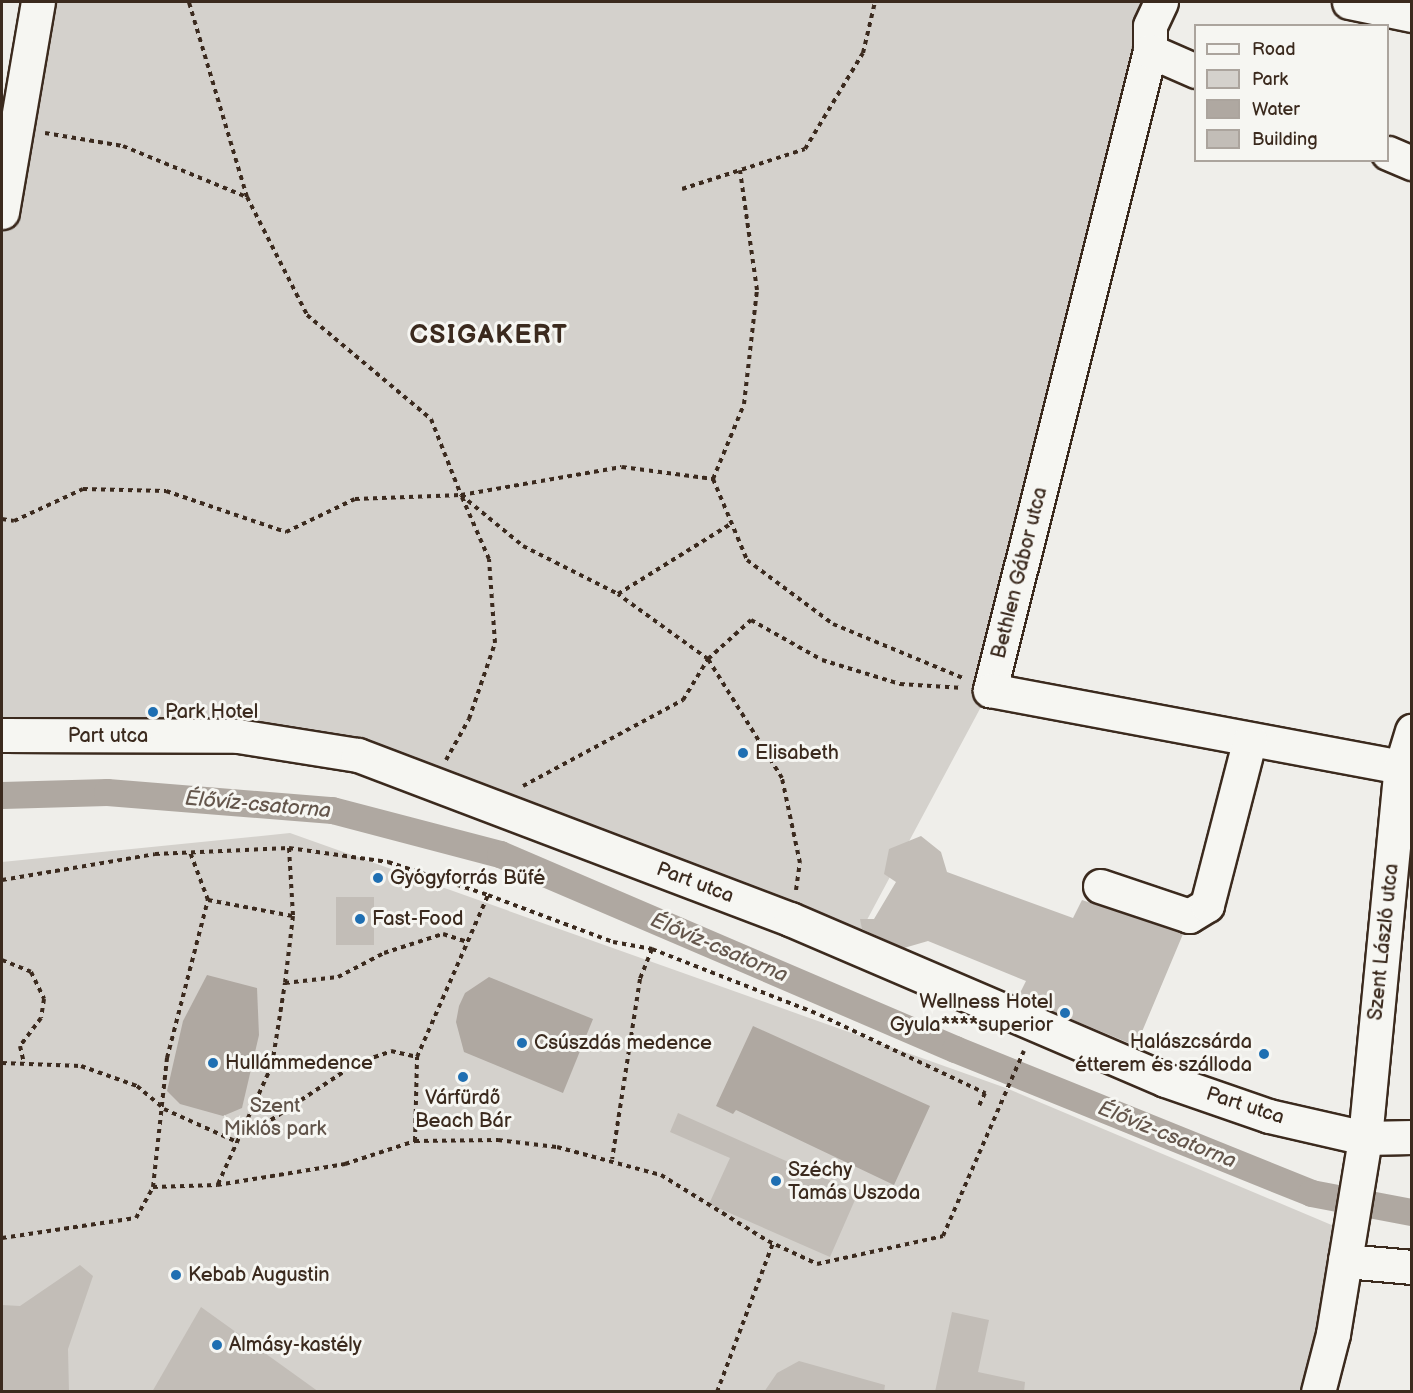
<!DOCTYPE html>
<html>
<head>
<meta charset="utf-8">
<style>
  body { margin:0 }
  #map { position:relative; width:1413px; height:1393px; overflow:hidden; background:#efeeea; font-family:"Balsamiq Sans",sans-serif }
  div>[style] { position:absolute }
  [style*='--x'] { left:calc(var(--x)*1px); top:calc(var(--y)*1px); width:calc(var(--w)*1px); rotate:calc(var(--a)*1deg) }
  .green>* { inset:0; background:#d4d1cc }
  .water>* { inset:0; background:#afa8a1 }
  .canal>* { height:27px; margin:-13.5px; padding:0 13.5px; transform-origin:13.5px; border-radius:13.5px; background:#afa8a1 }
  .building>* { inset:0; background:#c2bdb7; transform-origin:0 0 }
  .path>* { height:4px; margin-top:-2px; transform-origin:0; background:repeating-linear-gradient(90deg,#3b2a1e 0 4.5px,transparent 0 9px) }
  .roads { filter:drop-shadow(2px 0 #3b2a1e) drop-shadow(-2px 0 #3b2a1e) drop-shadow(0 2px #3b2a1e) drop-shadow(0 -2px #3b2a1e) }
  .minor>* { height:33px; margin:-16.5px; padding:0 16.5px; transform-origin:16.5px; border-radius:16.5px; background:#f6f6f2 }
  .dots>* { width:16px; height:16px; translate:-50% -50%; box-sizing:border-box; border:3px solid #f6f6f2; border-radius:50% }
  span { translate:-50% -50%; white-space:nowrap; text-align:center; line-height:1.15; -webkit-text-stroke:6px #f6f6f2; paint-order:stroke }
  .street-label { font-size:20px; color:#3b2a1e }
  .poi-label { font-size:20px; color:#3b2a1e }
  .left { translate:0 -50%; text-align:left }
  .right { translate:-100% -50%; text-align:right }
  .park-label { font-size:20px; color:#61544a }
  .water-label { font-size:21px; color:#64564c; font-style:italic }
  .district-label { font-size:26px; color:#3b2a1e; font-weight:700; letter-spacing:1.5px }
  .frame { position:absolute; inset:0; border:3px solid #3b2a1e; pointer-events:none }
  .legend { position:absolute; left:1194px; top:24px; width:195px; height:138px; box-sizing:border-box; background:#f6f6f2; border:2px solid #aba49d; margin:0; padding:8px 10px; list-style:none; font-size:18px; color:#3b2a1e }
  .legend li { display:flex; align-items:center; gap:12px; height:30px }
  .legend b { width:30px; border:2px solid #aba49d }
</style>
</head>
<body>
<div id="map">
  <div class="green">
    <div style="clip-path:polygon(38px 2px,1161px 2px,990px 690px,853px 946px,358px 755px,2px 735px,2px 212px)"></div>
    <div style="clip-path:polygon(290px 833px,1006px 1088px,1334px 1226px,1333px 1334px,1318px 1391px,2px 1392px,2px 862px)"></div>
  </div>
  <div class="water">
    <div style="clip-path:polygon(207px 975px,257px 988px,259px 1035px,242px 1108px,223px 1116px,180px 1104px,167px 1091px,183px 1021px)"></div>
    <div style="clip-path:polygon(489px 977px,593px 1019px,563px 1093px,464px 1052px,456px 1022px,459px 1006px,465px 993px)"></div>
    <div style="clip-path:polygon(753px 1026px,930px 1106px,894px 1185px,736px 1110px,733px 1114px,716px 1106px)"></div>
  </div>
  <div class="canal">
    <div style="--x:2;--y:795;--w:105;--a:-1.6"></div>
    <div style="--x:107;--y:792;--w:226;--a:4.6"></div>
    <div style="--x:332;--y:810;--w:174;--a:14.7"></div>
    <div style="--x:500;--y:854;--w:495;--a:23.2"></div>
    <div style="--x:955;--y:1049;--w:384;--a:22"></div>
    <div style="--x:1311;--y:1193;--w:103;--a:10.7"></div>
  </div>
  <div class="building">
    <div style="clip-path:polygon(921px 836px,941px 852px,947px 872px,1073px 918px,1082px 900px,1183px 934px,1136px 1046px,1018px 997px,1026px 981px,928px 941px,904px 948px,862px 929px,860px 919px,874px 919px,896px 882px,884px 874px,889px 849px)"></div>
    <div style="left:336px;top:897px;width:38px;height:48px"></div>
    <div style="clip-path:polygon(678px 1113px,858px 1193px,830px 1257px,709px 1204px,730px 1158px,670px 1132px)"></div>
    <div style="clip-path:polygon(80px 1265px,93px 1276px,68px 1349px,69px 1392px,2px 1392px,2px 1305px,20px 1306px)"></div>
    <div style="clip-path:polygon(201px 1307px,319px 1392px,152px 1392px)"></div>
    <div style="clip-path:polygon(952px 1312px,989px 1320px,978px 1372px,1025px 1382px,1024px 1392px,935px 1392px)"></div>
    <div style="clip-path:polygon(799px 1361px,885px 1385px,884px 1392px,764px 1392px,777px 1373px)"></div>
  </div>
  <div class="path">
    <div style="--x:45;--y:133;--w:79;--a:9.5"></div>
    <div style="--x:123;--y:146;--w:134;--a:22.4"></div>
    <div style="--x:247;--y:197;--w:203;--a:-106.6"></div>
    <div style="--x:682;--y:189;--w:129;--a:-18"></div>
    <div style="--x:805;--y:149;--w:112;--a:-58.9"></div>
    <div style="--x:863;--y:53;--w:52;--a:-76.8"></div>
    <div style="--x:247;--y:197;--w:132;--a:63"></div>
    <div style="--x:307;--y:315;--w:162;--a:40"></div>
    <div style="--x:431;--y:419;--w:82;--a:68.5"></div>
    <div style="--x:713;--y:479;--w:81;--a:-67.5"></div>
    <div style="--x:744;--y:404;--w:115;--a:-83.5"></div>
    <div style="--x:757;--y:290;--w:121;--a:-98.1"></div>
    <div style="--x:2;--y:519;--w:12;--a:9"></div>
    <div style="--x:14;--y:521;--w:76;--a:-24.9"></div>
    <div style="--x:83;--y:489;--w:83;--a:1.4"></div>
    <div style="--x:166;--y:491;--w:127;--a:18.9"></div>
    <div style="--x:286;--y:532;--w:76;--a:-25.6"></div>
    <div style="--x:355;--y:499;--w:106;--a:-2.2"></div>
    <div style="--x:461;--y:495;--w:80;--a:39.4"></div>
    <div style="--x:523;--y:546;--w:106;--a:26.8"></div>
    <div style="--x:446;--y:760;--w:47;--a:-60.7"></div>
    <div style="--x:469;--y:719;--w:80;--a:-71.1"></div>
    <div style="--x:495;--y:643;--w:84;--a:-94.1"></div>
    <div style="--x:489;--y:559;--w:70;--a:-113.6"></div>
    <div style="--x:461;--y:495;--w:163;--a:-9.9"></div>
    <div style="--x:622;--y:467;--w:92;--a:7.5"></div>
    <div style="--x:713;--y:479;--w:88;--a:67.2"></div>
    <div style="--x:747;--y:560;--w:107;--a:36.7"></div>
    <div style="--x:833;--y:624;--w:143;--a:22.6"></div>
    <div style="--x:523;--y:786;--w:182;--a:-28.3"></div>
    <div style="--x:683;--y:700;--w:48;--a:-58.6"></div>
    <div style="--x:708;--y:659;--w:111;--a:-144.2"></div>
    <div style="--x:618;--y:594;--w:134;--a:-31.9"></div>
    <div style="--x:289;--y:848;--w:68;--a:86.6"></div>
    <div style="--x:2;--y:880;--w:155;--a:-9.6"></div>
    <div style="--x:155;--y:854;--w:134;--a:-2.6"></div>
    <div style="--x:289;--y:848;--w:100;--a:8"></div>
    <div style="--x:388;--y:862;--w:105;--a:18.3"></div>
    <div style="--x:796;--y:890;--w:27;--a:-82"></div>
    <div style="--x:800;--y:863;--w:87;--a:-102"></div>
    <div style="--x:782;--y:778;--w:140;--a:-121.9"></div>
    <div style="--x:708;--y:659;--w:58;--a:-42.2"></div>
    <div style="--x:751;--y:620;--w:81;--a:29.4"></div>
    <div style="--x:822;--y:660;--w:82;--a:17.1"></div>
    <div style="--x:900;--y:684;--w:63;--a:3.6"></div>
    <div style="--x:208;--y:900;--w:86;--a:10.7"></div>
    <div style="--x:293;--y:916;--w:67;--a:96.8"></div>
    <div style="--x:652;--y:949;--w:180;--a:21.4"></div>
    <div style="--x:820;--y:1015;--w:183;--a:25.3"></div>
    <div style="--x:985;--y:1093;--w:17;--a:115"></div>
    <div style="--x:2;--y:960;--w:31;--a:22"></div>
    <div style="--x:31;--y:972;--w:30;--a:64"></div>
    <div style="--x:44;--y:999;--w:19;--a:99"></div>
    <div style="--x:41;--y:1018;--w:35;--a:127"></div>
    <div style="--x:20;--y:1046;--w:17;--a:77"></div>
    <div style="--x:2;--y:1063;--w:79;--a:2.2"></div>
    <div style="--x:81;--y:1066;--w:59;--a:19.7"></div>
    <div style="--x:137;--y:1086;--w:35;--a:40"></div>
    <div style="--x:164;--y:1109;--w:78;--a:24.3"></div>
    <div style="--x:238;--y:1133;--w:18;--a:-9"></div>
    <div style="--x:256;--y:1130;--w:121;--a:-33.6"></div>
    <div style="--x:357;--y:1063;--w:36;--a:-19"></div>
    <div style="--x:391;--y:1051;--w:27;--a:13"></div>
    <div style="--x:415;--y:1141;--w:84;--a:-88.6"></div>
    <div style="--x:417;--y:1057;--w:177;--a:-66.3"></div>
    <div style="--x:488;--y:895;--w:134;--a:20.6"></div>
    <div style="--x:613;--y:942;--w:40;--a:10"></div>
    <div style="--x:652;--y:949;--w:32;--a:112"></div>
    <div style="--x:640;--y:979;--w:182;--a:98.8"></div>
    <div style="--x:218;--y:1184;--w:131;--a:-65.6"></div>
    <div style="--x:272;--y:1065;--w:83;--a:-81"></div>
    <div style="--x:285;--y:983;--w:53;--a:-6.5"></div>
    <div style="--x:338;--y:977;--w:52;--a:-27.6"></div>
    <div style="--x:384;--y:953;--w:62;--a:-17.9"></div>
    <div style="--x:443;--y:934;--w:25;--a:18"></div>
    <div style="--x:153;--y:1187;--w:130;--a:-83.8"></div>
    <div style="--x:167;--y:1058;--w:163;--a:-75.5"></div>
    <div style="--x:208;--y:900;--w:51;--a:-110.6"></div>
    <div style="--x:2;--y:1238;--w:135;--a:-8.5"></div>
    <div style="--x:136;--y:1218;--w:35;--a:-61"></div>
    <div style="--x:153;--y:1187;--w:64;--a:-1.8"></div>
    <div style="--x:217;--y:1185;--w:130;--a:-9.3"></div>
    <div style="--x:345;--y:1164;--w:74;--a:-18.2"></div>
    <div style="--x:415;--y:1141;--w:83;--a:-0.7"></div>
    <div style="--x:498;--y:1140;--w:59;--a:6.8"></div>
    <div style="--x:557;--y:1147;--w:108;--a:15.1"></div>
    <div style="--x:661;--y:1175;--w:126;--a:31.7"></div>
    <div style="--x:768;--y:1241;--w:54;--a:25.1"></div>
    <div style="--x:817;--y:1264;--w:129;--a:-12.5"></div>
    <div style="--x:943;--y:1236;--w:202;--a:-66.4"></div>
    <div style="--x:717;--y:1392;--w:159;--a:-69.4"></div>
  </div>
  <div class="roads">
    <div class="minor">
      <div style="--x:1161;--y:2;--w:26;--a:115"></div>
      <div style="--x:1150;--y:26;--w:25;--a:90"></div>
      <div style="--x:1150;--y:51;--w:659;--a:104.06"></div>
      <div style="--x:990;--y:690;--w:429;--a:10.6"></div>
      <div style="--x:1349;--y:2;--w:64;--a:11.7"></div>
      <div style="--x:1150;--y:51;--w:50;--a:23.5"></div>
      <div style="--x:1388;--y:153;--w:26;--a:23"></div>
      <div style="--x:2;--y:212;--w:213;--a:-80.3"></div>
      <div style="--x:2;--y:735;--w:236;--a:0.2"></div>
      <div style="--x:238;--y:736;--w:121;--a:9"></div>
      <div style="--x:358;--y:755;--w:462;--a:20.8"></div>
      <div style="--x:790;--y:919;--w:408;--a:23.2"></div>
      <div style="--x:1165;--y:1080;--w:110;--a:19.1"></div>
      <div style="--x:1269;--y:1116;--w:98;--a:12.9"></div>
      <div style="--x:1365;--y:1138;--w:47;--a:-1.2"></div>
      <div style="--x:1100;--y:886;--w:94;--a:18.6"></div>
      <div style="--x:1189;--y:916;--w:21;--a:-31"></div>
      <div style="--x:1207;--y:905;--w:171;--a:-75.5"></div>
      <div style="--x:1345;--y:1261;--w:67;--a:5.1"></div>
      <div style="--x:1318;--y:1392;--w:60;--a:-75.5"></div>
      <div style="--x:1333;--y:1334;--w:199;--a:-80.7"></div>
      <div style="--x:1365;--y:1138;--w:373;--a:-84.5"></div>
      <div style="--x:1401;--y:767;--w:38;--a:-73"></div>
    </div>
  </div>
  <div class="dots">
    <div style="left:153px;top:712px;background:#1f6fb2"></div>
    <div style="left:743px;top:753px;background:#1f6fb2"></div>
    <div style="left:378px;top:878px;background:#1f6fb2"></div>
    <div style="left:360px;top:919px;background:#1f6fb2"></div>
    <div style="left:1065px;top:1013px;background:#1f6fb2"></div>
    <div style="left:522px;top:1043px;background:#1f6fb2"></div>
    <div style="left:1264px;top:1054px;background:#1f6fb2"></div>
    <div style="left:213px;top:1063px;background:#1f6fb2"></div>
    <div style="left:463px;top:1077px;background:#1f6fb2"></div>
    <div style="left:776px;top:1181px;background:#1f6fb2"></div>
    <div style="left:176px;top:1275px;background:#1f6fb2"></div>
    <div style="left:217px;top:1345px;background:#1f6fb2"></div>
  </div>
  <div class="street-label">
    <span style="left:1020px;top:573px;rotate:-76deg">Bethlen Gábor utca</span>
    <span style="left:108px;top:736px">Part utca</span>
    <span style="left:695px;top:883px;rotate:21deg">Part utca</span>
    <span style="left:1384px;top:942px;rotate:-84deg">Szent László utca</span>
    <span style="left:1245px;top:1106px;rotate:18deg">Part utca</span>
  </div>
  <div class="poi-label">
    <span class="left" style="left:165px;top:712px">Park Hotel</span>
    <span class="left" style="left:755px;top:753px">Elisabeth</span>
    <span class="left" style="left:390px;top:878px">Gyógyforrás Büfé</span>
    <span class="left" style="left:372px;top:919px">Fast-Food</span>
    <span class="right" style="left:1053px;top:1014px">Wellness Hotel<br>Gyula****superior</span>
    <span class="right" style="left:1252px;top:1054px">Halászcsárda<br>étterem és szálloda</span>
    <span class="left" style="left:534px;top:1043px">Csúszdás medence</span>
    <span class="left" style="left:225px;top:1063px">Hullámmedence</span>
    <span style="left:463px;top:1110px">Várfürdő<br>Beach Bár</span>
    <span class="left" style="left:788px;top:1182px">Széchy<br>Tamás Uszoda</span>
    <span class="left" style="left:188px;top:1275px">Kebab Augustin</span>
    <span class="left" style="left:229px;top:1345px">Almásy-kastély</span>
  </div>
  <div class="park-label">
    <span style="left:275px;top:1118px">Szent<br>Miklós park</span>
  </div>
  <div class="water-label">
    <span style="left:258px;top:805px;rotate:5deg">Élővíz-csatorna</span>
    <span style="left:719px;top:948px;rotate:23deg">Élővíz-csatorna</span>
    <span style="left:1167px;top:1135px;rotate:22deg">Élővíz-csatorna</span>
  </div>
  <div class="district-label">
    <span style="left:489px;top:336px">CSIGAKERT</span>
  </div>
  <div class="frame"></div>
  <ul class="legend">
  <li><b style="height:8px;background:#f6f6f2"></b>Road</li>
  <li><b style="height:16px;background:#d4d1cc"></b>Park</li>
  <li><b style="height:16px;background:#afa8a1"></b>Water</li>
  <li><b style="height:16px;background:#c2bdb7"></b>Building</li>
  </ul>
</div>
</body>
</html>
